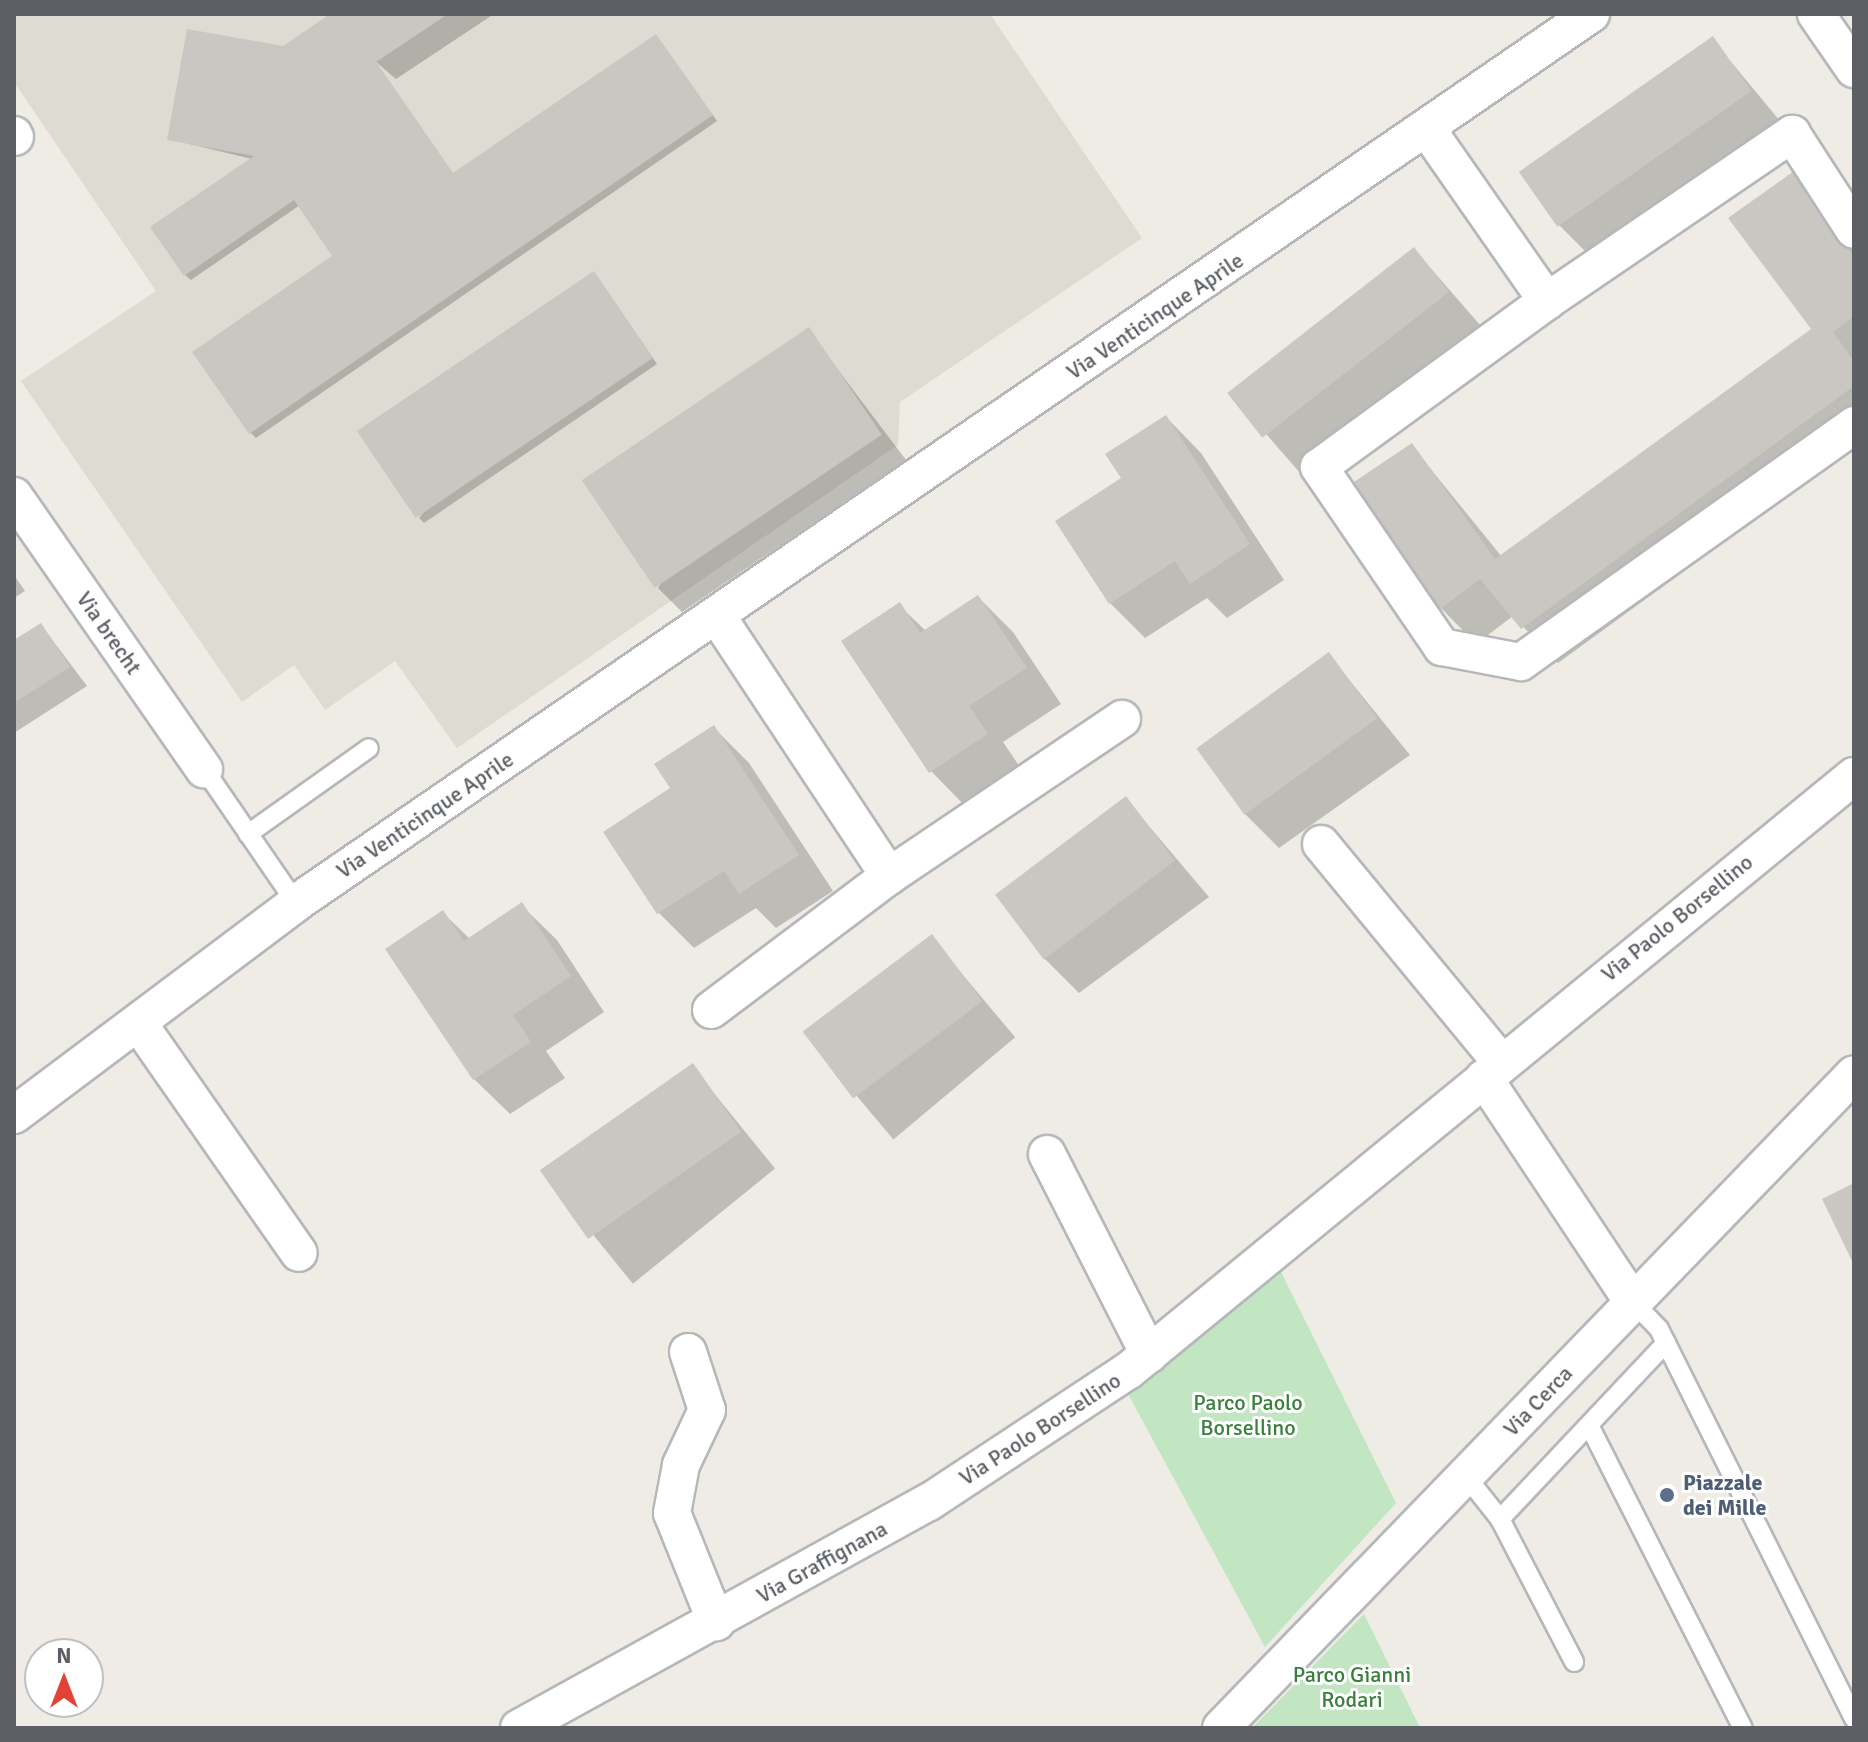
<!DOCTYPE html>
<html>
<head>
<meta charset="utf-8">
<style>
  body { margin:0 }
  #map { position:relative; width:1868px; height:1742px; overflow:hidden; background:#eeece4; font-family:Signika,sans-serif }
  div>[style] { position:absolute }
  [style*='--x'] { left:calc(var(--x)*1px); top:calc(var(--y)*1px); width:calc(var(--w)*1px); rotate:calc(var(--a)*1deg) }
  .education>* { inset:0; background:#dedbd3 }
  .green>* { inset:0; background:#c2e5c2 }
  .shadow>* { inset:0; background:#0003; transform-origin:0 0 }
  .building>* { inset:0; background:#cac7c2; transform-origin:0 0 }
  .roads { filter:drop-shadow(2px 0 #b5b7bb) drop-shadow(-2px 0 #b5b7bb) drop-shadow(0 2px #b5b7bb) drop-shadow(0 -2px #b5b7bb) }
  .lane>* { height:18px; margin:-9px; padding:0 9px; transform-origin:9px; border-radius:9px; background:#fff }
  .street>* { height:36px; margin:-18px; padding:0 18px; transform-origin:18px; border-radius:18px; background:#fff }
  .dots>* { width:22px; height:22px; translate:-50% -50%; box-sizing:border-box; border:4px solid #fff; border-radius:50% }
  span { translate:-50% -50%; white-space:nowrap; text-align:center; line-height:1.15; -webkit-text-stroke:6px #fff; paint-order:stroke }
  .street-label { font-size:22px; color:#5c6064 }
  .park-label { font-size:22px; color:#37813b }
  .service-label { font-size:22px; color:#4e5e75; font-weight:700 }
  .left { translate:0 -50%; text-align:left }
  .frame { position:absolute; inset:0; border:16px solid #5c6064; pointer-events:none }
  .north { position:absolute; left:24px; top:1638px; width:80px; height:80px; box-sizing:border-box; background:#fff; border:2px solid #bebfc1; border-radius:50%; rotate:0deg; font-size:22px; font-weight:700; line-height:32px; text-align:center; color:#5c6064 }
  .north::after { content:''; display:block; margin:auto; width:28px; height:36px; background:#e34336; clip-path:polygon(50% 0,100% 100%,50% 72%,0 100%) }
</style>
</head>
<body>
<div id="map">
  <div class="education">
    <div style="clip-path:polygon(14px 14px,990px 14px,1142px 238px,900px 402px,898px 445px,457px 748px,395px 661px,325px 710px,294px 665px,242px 702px,21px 381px,156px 291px,14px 82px)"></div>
  </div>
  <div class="green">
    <div style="clip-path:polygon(1279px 1268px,1396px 1503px,1265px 1647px,1127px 1392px)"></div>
    <div style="clip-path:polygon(1364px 1614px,1420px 1728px,1252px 1728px)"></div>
  </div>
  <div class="shadow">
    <div style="clip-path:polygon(333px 14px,494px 14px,396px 79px,375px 61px,454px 175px,656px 36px,717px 121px,256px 438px,250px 432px,335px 257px,300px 205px,191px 280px,185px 275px,252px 159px,169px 139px)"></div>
    <div style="clip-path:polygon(1712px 39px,1785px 127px,1593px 259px,1558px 224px)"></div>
    <div style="clip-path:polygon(1731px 218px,1854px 245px,1854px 447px,1558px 663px,1513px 616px,1476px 644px,1441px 608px,1412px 446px,1502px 557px,1814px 329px)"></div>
    <div style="left:1414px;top:249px;width:106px;height:233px;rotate:49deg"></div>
    <div style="clip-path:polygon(599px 279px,657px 364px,424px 523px,419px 518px)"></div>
    <div style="clip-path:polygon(808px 330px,906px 460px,682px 612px,658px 588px)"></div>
    <div style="clip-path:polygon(1166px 417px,1201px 453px,1284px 580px,1227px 618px,1207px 598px,1145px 638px,1110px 603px)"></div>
    <div style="clip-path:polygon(14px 575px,25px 591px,14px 598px)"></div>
    <div style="clip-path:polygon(978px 597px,1013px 632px,1061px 704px,1003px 742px,1022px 770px,966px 807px,931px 771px,899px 605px,926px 631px)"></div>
    <div style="clip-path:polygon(41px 625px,87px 686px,14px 733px,14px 643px)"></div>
    <div style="clip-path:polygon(1329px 655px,1410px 755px,1279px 848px,1244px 813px)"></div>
    <div style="clip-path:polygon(714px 728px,749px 763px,833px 891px,776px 928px,756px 908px,694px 948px,658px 912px,672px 789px)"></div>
    <div style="clip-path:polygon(1126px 799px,1209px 897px,1079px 993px,1044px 958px)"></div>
    <div style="clip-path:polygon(521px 905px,557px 940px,604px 1012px,546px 1051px,565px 1078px,510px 1114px,474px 1079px,388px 949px,443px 913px,470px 939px)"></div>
    <div style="left:931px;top:937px;width:131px;height:159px;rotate:50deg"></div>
    <div style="left:692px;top:1066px;width:132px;height:183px;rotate:51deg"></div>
  </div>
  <div class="building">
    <div style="clip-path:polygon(330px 14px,448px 14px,376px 62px,453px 173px,656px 34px,713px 115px,249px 434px,192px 352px,332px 256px,294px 200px,184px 276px,150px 227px,254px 156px,167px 140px,187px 29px,283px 46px)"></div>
    <div style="left:1713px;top:36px;width:67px;height:237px;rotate:55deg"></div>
    <div style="clip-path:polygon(1794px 171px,1854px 257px,1854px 316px,1833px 332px,1854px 361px,1854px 386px,1521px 629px,1480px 579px,1439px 610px,1348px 486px,1412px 443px,1495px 559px,1811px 329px,1728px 218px)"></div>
    <div style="left:1414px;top:247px;width:57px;height:237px;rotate:52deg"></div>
    <div style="left:594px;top:271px;width:105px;height:286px;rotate:56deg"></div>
    <div style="left:809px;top:327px;width:130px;height:274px;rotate:56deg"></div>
    <div style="clip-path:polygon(1166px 415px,1250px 544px,1190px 584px,1175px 561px,1109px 604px,1055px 521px,1121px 478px,1105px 454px)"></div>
    <div style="clip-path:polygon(978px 595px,1027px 668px,969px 706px,988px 734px,929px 773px,841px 641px,900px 602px,920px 633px)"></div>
    <div style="clip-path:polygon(41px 623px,70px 667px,14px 703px,14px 640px)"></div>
    <div style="left:1329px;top:652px;width:82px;height:164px;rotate:54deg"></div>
    <div style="clip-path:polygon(714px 725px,799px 855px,739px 894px,724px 871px,657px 914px,603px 832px,670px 788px,654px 764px)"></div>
    <div style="left:1126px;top:796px;width:81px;height:164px;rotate:53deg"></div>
    <div style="clip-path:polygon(522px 902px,571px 976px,513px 1015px,531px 1042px,473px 1080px,385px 949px,443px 910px,464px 941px)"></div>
    <div style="left:932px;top:934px;width:84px;height:162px;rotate:53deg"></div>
    <div style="left:693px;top:1063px;width:84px;height:187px;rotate:55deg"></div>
    <div style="clip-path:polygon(1854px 1183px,1854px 1265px,1822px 1199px)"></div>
  </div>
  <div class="roads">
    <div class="lane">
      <div style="--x:204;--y:769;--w:163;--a:55.5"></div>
      <div style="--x:248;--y:834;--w:148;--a:-35.4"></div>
      <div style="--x:1633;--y:1302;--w:37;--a:46"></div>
      <div style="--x:1659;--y:1329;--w:436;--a:63.4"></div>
      <div style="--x:1590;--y:1427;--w:338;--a:63.1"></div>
      <div style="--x:1465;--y:1475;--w:56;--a:51.5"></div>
      <div style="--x:1500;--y:1519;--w:161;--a:62.6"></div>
      <div style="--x:1500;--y:1519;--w:242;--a:-46.7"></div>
    </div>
    <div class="street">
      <div style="--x:1816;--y:14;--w:67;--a:55.4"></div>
      <div style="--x:1427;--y:129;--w:210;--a:55.1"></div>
      <div style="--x:1547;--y:301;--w:297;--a:-34.3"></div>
      <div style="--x:1792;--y:134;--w:114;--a:57.1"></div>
      <div style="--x:14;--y:135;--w:2;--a:63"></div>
      <div style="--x:1547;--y:301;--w:282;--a:143.9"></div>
      <div style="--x:1319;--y:467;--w:218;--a:55.7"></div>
      <div style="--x:1442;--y:647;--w:80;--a:10.8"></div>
      <div style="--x:1521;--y:662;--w:409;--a:-35.4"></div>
      <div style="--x:14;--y:496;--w:333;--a:55.2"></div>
      <div style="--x:717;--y:616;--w:312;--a:56.5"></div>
      <div style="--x:1321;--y:844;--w:281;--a:50.5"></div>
      <div style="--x:711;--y:1010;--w:223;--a:-37"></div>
      <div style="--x:889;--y:876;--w:281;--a:-34"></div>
      <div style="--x:139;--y:1024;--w:279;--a:55.1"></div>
      <div style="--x:1484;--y:1078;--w:269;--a:56.4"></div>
      <div style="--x:14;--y:1115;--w:353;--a:-36.9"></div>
      <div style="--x:296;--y:903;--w:1571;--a:-34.47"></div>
      <div style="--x:1047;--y:1154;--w:225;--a:63"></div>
      <div style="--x:688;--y:1352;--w:61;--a:71.9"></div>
      <div style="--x:707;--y:1410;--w:61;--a:115.3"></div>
      <div style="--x:681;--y:1465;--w:49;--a:100.6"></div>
      <div style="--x:672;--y:1513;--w:118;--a:68"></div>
      <div style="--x:519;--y:1728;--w:468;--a:-28.9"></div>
      <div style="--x:929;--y:1502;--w:238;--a:-33.4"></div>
      <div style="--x:1128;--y:1371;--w:939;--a:-39.34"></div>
      <div style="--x:1221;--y:1728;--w:910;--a:-45.93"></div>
    </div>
  </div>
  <div class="dots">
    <div style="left:1667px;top:1495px;background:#5c6f8a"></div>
  </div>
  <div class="street-label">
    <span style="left:1155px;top:316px;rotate:-34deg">Via Venticinque Aprile</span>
    <span style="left:109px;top:633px;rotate:55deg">Via brecht</span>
    <span style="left:425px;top:815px;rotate:-34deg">Via Venticinque Aprile</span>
    <span style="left:1677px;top:918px;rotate:-39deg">Via Paolo Borsellino</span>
    <span style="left:1538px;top:1401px;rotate:-46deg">Via Cerca</span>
    <span style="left:1040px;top:1429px;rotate:-33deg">Via Paolo Borsellino</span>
    <span style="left:822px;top:1562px;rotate:-29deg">Via Graffignana</span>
  </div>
  <div class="park-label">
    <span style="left:1248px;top:1415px">Parco Paolo<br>Borsellino</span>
    <span style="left:1352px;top:1687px">Parco Gianni<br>Rodari</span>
  </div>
  <div class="service-label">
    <span class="left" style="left:1683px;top:1495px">Piazzale<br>dei Mille</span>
  </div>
  <div class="frame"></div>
  <div class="north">N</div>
</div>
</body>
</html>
